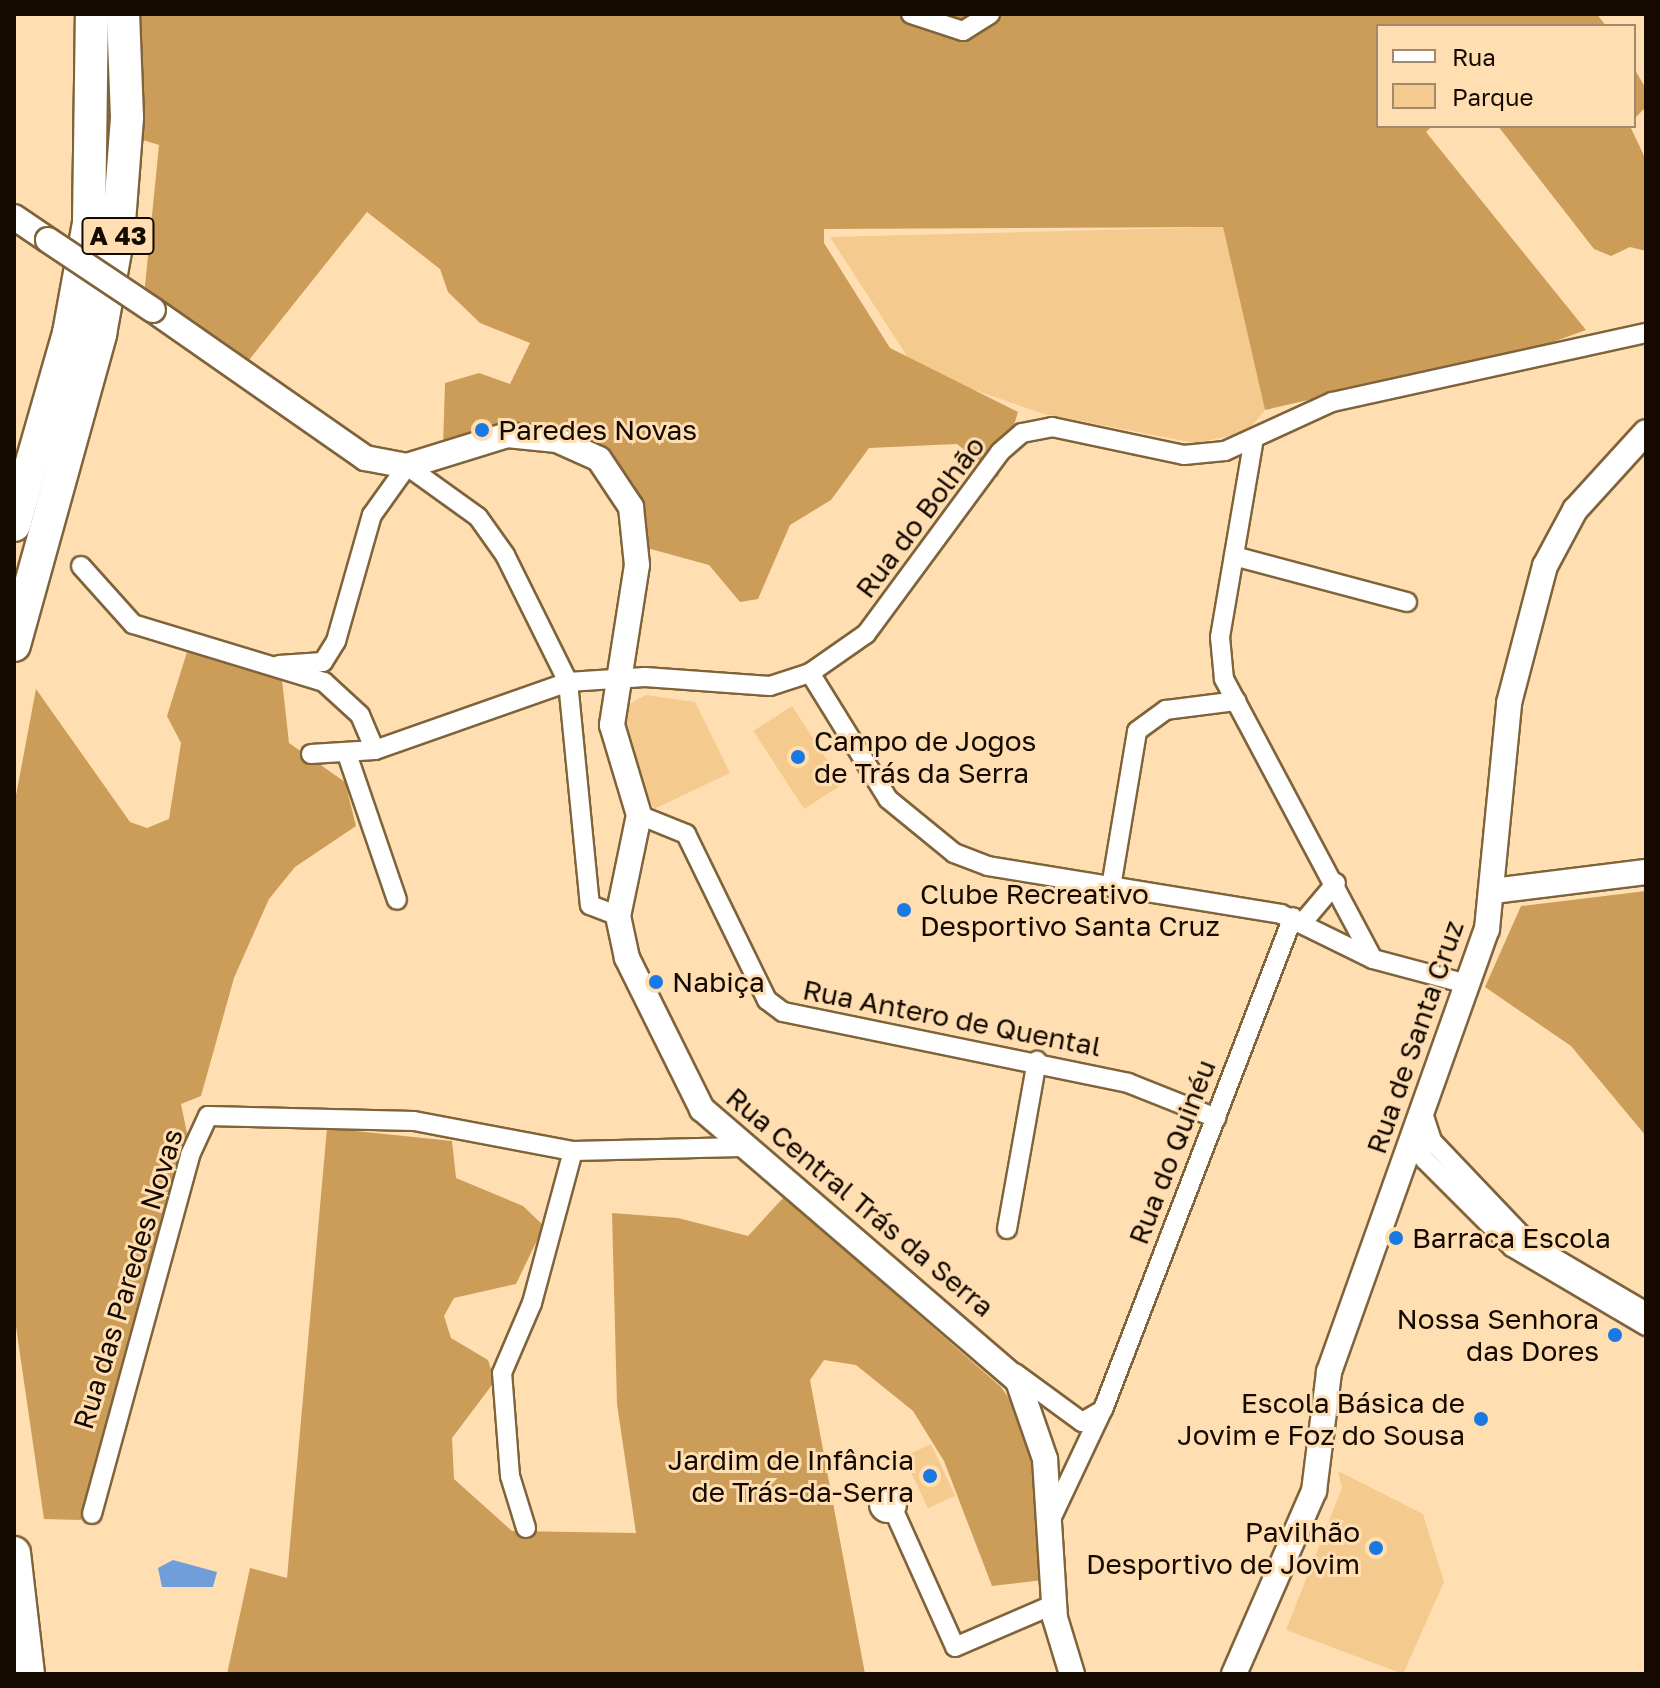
<!DOCTYPE html>
<html>
<head>
<meta charset="utf-8">
<style>
  body { margin:0 }
  #map { position:relative; width:1660px; height:1688px; overflow:hidden; background:#ffdeb2; font-family:"Golos Text",sans-serif }
  div>[style] { position:absolute }
  [style*='--x'] { left:calc(var(--x)*1px); top:calc(var(--y)*1px); width:calc(var(--w)*1px); rotate:calc(var(--a)*1deg) }
  .green>* { inset:0; background:#f5ca8e; transform-origin:0 0 }
  .forest>* { inset:0; background:#cb9d59 }
  .water>* { inset:0; background:#709ed9 }
  .roads { filter:drop-shadow(2px 0 #7f633a) drop-shadow(-2px 0 #7f633a) drop-shadow(0 2px #7f633a) drop-shadow(0 -2px #7f633a) }
  .street>* { height:18px; margin:-9px; padding:0 9px; transform-origin:9px; border-radius:9px; background:#fff }
  .street>.ring { margin:-9px; padding:0; box-sizing:content-box; background:none; border:18px solid #fff; border-radius:50% }
  .secondary>* { height:24px; margin:-12px; padding:0 12px; transform-origin:12px; border-radius:12px; background:#fff }
  .highway>* { height:32px; margin:-16px; padding:0 16px; transform-origin:16px; border-radius:16px; background:#fff }
  .bridges { filter:drop-shadow(2px 0 #7f633a) drop-shadow(-2px 0 #7f633a) drop-shadow(0 2px #7f633a) drop-shadow(0 -2px #7f633a) }
  .secondary-bridge>* { height:24px; margin:-12px; padding:0 12px; transform-origin:12px; border-radius:12px; background:#fff }
  .dots>* { width:22px; height:22px; translate:-50% -50%; box-sizing:border-box; border:4px solid #ffdeb2; border-radius:50% }
  span { translate:-50% -50%; white-space:nowrap; text-align:center; line-height:1.15; -webkit-text-stroke:6px #ffdeb2; paint-order:stroke }
  .shield-label span { padding:2px 6px; background:#ffdeb2; border:2px solid; border-radius:6px; -webkit-text-stroke-width:0 }
  .shield-label { font-size:26px; color:#140a00; font-weight:700 }
  .poi-label { font-size:28px; color:#140a00 }
  .left { translate:0 -50%; text-align:left }
  .right { translate:-100% -50%; text-align:right }
  .street-label { font-size:28px; color:#140a00 }
  .frame { position:absolute; inset:0; border:16px solid #140a00; pointer-events:none }
  .legend { position:absolute; left:1376px; top:24px; width:260px; height:104px; box-sizing:border-box; background:#ffdeb2; border:2px solid #a1896b; margin:0; padding:10px 14px; list-style:none; font-size:24px; color:#140a00 }
  .legend li { display:flex; align-items:center; gap:16px; height:40px }
  .legend b { width:40px; border:2px solid #a1896b }
</style>
</head>
<body>
<div id="map">
  <div class="green">
    <div style="clip-path:polygon(1223px 227px,1265px 410px,1246px 433px,1195px 443px,1044px 414px,916px 370px,830px 237px)"></div>
    <div style="clip-path:polygon(646px 695px,695px 702px,730px 773px,654px 809px,621px 738px,622px 708px)"></div>
    <div style="left:792px;top:706px;width:93px;height:46px;rotate:57deg"></div>
    <div style="left:931px;top:1444px;width:57px;height:30px;rotate:65deg"></div>
    <div style="clip-path:polygon(1338px 1471px,1423px 1514px,1444px 1582px,1403px 1674px,1286px 1630px,1342px 1488px)"></div>
  </div>
  <div class="forest">
    <div style="clip-path:polygon(137px 14px,1597px 14px,1606px 26px,1378px 26px,1378px 126px,1432px 126px,1426px 132px,1586px 330px,1536px 348px,1265px 410px,1223px 227px,824px 229px,824px 243px,890px 348px,1018px 412px,998px 477px,957px 444px,869px 448px,831px 500px,790px 525px,758px 599px,740px 602px,709px 565px,647px 548px,634px 484px,561px 431px,443px 447px,445px 383px,479px 373px,510px 384px,530px 343px,480px 323px,448px 292px,440px 269px,367px 212px,245px 365px,144px 296px,159px 145px,143px 140px)"></div>
    <div style="clip-path:polygon(1634px 68px,1646px 89px,1646px 107px,1634px 119px)"></div>
    <div style="clip-path:polygon(1498px 126px,1630px 126px,1646px 160px,1646px 251px,1630px 247px,1611px 256px,1594px 249px)"></div>
    <div style="clip-path:polygon(187px 652px,282px 680px,289px 743px,345px 782px,356px 826px,295px 867px,269px 899px,234px 978px,201px 1096px,181px 1104px,189px 1143px,81px 1520px,44px 1519px,14px 1313px,14px 806px,36px 689px,130px 822px,147px 828px,169px 819px,181px 743px,167px 716px)"></div>
    <div style="clip-path:polygon(1646px 891px,1646px 1136px,1571px 1046px,1485px 987px,1521px 906px)"></div>
    <div style="clip-path:polygon(327px 1128px,452px 1141px,456px 1178px,523px 1206px,544px 1226px,516px 1284px,454px 1298px,444px 1316px,451px 1338px,488px 1360px,495px 1381px,452px 1438px,454px 1479px,512px 1531px,636px 1533px,617px 1404px,612px 1213px,678px 1218px,748px 1236px,784px 1197px,1001px 1387px,1027px 1425px,1043px 1580px,992px 1586px,944px 1461px,913px 1411px,856px 1365px,824px 1360px,810px 1380px,865px 1674px,227px 1674px,250px 1568px,287px 1578px)"></div>
  </div>
  <div class="water">
    <div style="clip-path:polygon(173px 1560px,217px 1572px,213px 1587px,162px 1587px,158px 1568px)"></div>
  </div>
  <div class="roads">
    <div class="street">
      <div style="--x:911;--y:14;--w:55;--a:18.1"></div>
      <div style="--x:963;--y:31;--w:32;--a:-32"></div>
      <div style="--x:1253;--y:444;--w:196;--a:99.7"></div>
      <div style="--x:1220;--y:637;--w:42;--a:84.6"></div>
      <div style="--x:1224;--y:679;--w:317;--a:62"></div>
      <div style="--x:1234;--y:556;--w:179;--a:14.9"></div>
      <div style="--x:81;--y:566;--w:78;--a:48.1"></div>
      <div style="--x:133;--y:624;--w:200;--a:16.9"></div>
      <div style="--x:324;--y:682;--w:49;--a:42.5"></div>
      <div style="--x:360;--y:715;--w:38;--a:67"></div>
      <div style="--x:279;--y:665;--w:44;--a:-3.9"></div>
      <div style="--x:323;--y:662;--w:25;--a:-58"></div>
      <div style="--x:336;--y:641;--w:131;--a:-74.1"></div>
      <div style="--x:372;--y:515;--w:60;--a:-54.5"></div>
      <div style="--x:407;--y:466;--w:87;--a:35.7"></div>
      <div style="--x:478;--y:517;--w:47;--a:54.6"></div>
      <div style="--x:505;--y:555;--w:142;--a:63.6"></div>
      <div style="--x:568;--y:682;--w:224;--a:84.4"></div>
      <div style="--x:590;--y:905;--w:30;--a:21"></div>
      <div style="--x:810;--y:673;--w:148;--a:58.2"></div>
      <div style="--x:888;--y:799;--w:85;--a:39.3"></div>
      <div style="--x:954;--y:853;--w:36;--a:21"></div>
      <div style="--x:988;--y:866;--w:297;--a:9.3"></div>
      <div style="--x:1281;--y:914;--w:102;--a:26.1"></div>
      <div style="--x:1373;--y:959;--w:97;--a:14.9"></div>
      <div style="--x:311;--y:754;--w:64;--a:-3.6"></div>
      <div style="--x:375;--y:750;--w:205;--a:-19.4"></div>
      <div style="--x:568;--y:682;--w:77;--a:-3.7"></div>
      <div style="--x:645;--y:677;--w:125;--a:4.1"></div>
      <div style="--x:770;--y:686;--w:42;--a:-18"></div>
      <div style="--x:810;--y:673;--w:68;--a:-34.9"></div>
      <div style="--x:866;--y:634;--w:226;--a:-53.6"></div>
      <div style="--x:1000;--y:452;--w:29;--a:-41"></div>
      <div style="--x:1022;--y:433;--w:31;--a:-11"></div>
      <div style="--x:1052;--y:427;--w:135;--a:12"></div>
      <div style="--x:1184;--y:455;--w:41;--a:-5.6"></div>
      <div style="--x:1225;--y:451;--w:118;--a:-24.6"></div>
      <div style="--x:1332;--y:402;--w:321;--a:-12.4"></div>
      <div style="--x:347;--y:754;--w:154;--a:71.1"></div>
      <div style="--x:639;--y:815;--w:51;--a:22"></div>
      <div style="--x:686;--y:834;--w:185;--a:64"></div>
      <div style="--x:767;--y:1000;--w:20;--a:37"></div>
      <div style="--x:783;--y:1012;--w:352;--a:11.6"></div>
      <div style="--x:1128;--y:1083;--w:95;--a:21.7"></div>
      <div style="--x:1111;--y:887;--w:158;--a:-80.5"></div>
      <div style="--x:1137;--y:731;--w:36;--a:-36"></div>
      <div style="--x:1166;--y:710;--w:71;--a:-7.3"></div>
      <div style="--x:1303;--y:922;--w:51;--a:-49.8"></div>
      <div style="--x:1422;--y:1110;--w:33;--a:72"></div>
      <div style="--x:1432;--y:1141;--w:141;--a:46.4"></div>
      <div style="--x:1529;--y:1243;--w:136;--a:30.5"></div>
      <div style="--x:1412;--y:1137;--w:26;--a:61"></div>
      <div style="--x:1425;--y:1160;--w:123;--a:45"></div>
      <div style="--x:1512;--y:1247;--w:156;--a:30.5"></div>
      <div style="--x:1007;--y:1229;--w:171;--a:-79.9"></div>
      <div style="--x:1015;--y:1373;--w:83;--a:36.2"></div>
      <div style="--x:1082;--y:1422;--w:24;--a:-30"></div>
      <div class="ring" style="left:879px;top:1495px;width:0;height:0"></div>
      <div style="--x:894;--y:1511;--w:149;--a:65.8"></div>
      <div style="--x:955;--y:1647;--w:109;--a:-23.3"></div>
      <div style="--x:92;--y:1514;--w:372;--a:-74.7"></div>
      <div style="--x:190;--y:1155;--w:43;--a:-65.2"></div>
      <div style="--x:208;--y:1116;--w:206;--a:1.4"></div>
      <div style="--x:414;--y:1121;--w:162;--a:10.7"></div>
      <div style="--x:573;--y:1151;--w:168;--a:-1.4"></div>
      <div style="--x:1051;--y:1519;--w:124;--a:-64.7"></div>
      <div style="--x:1104;--y:1407;--w:525;--a:-68.91"></div>
      <div style="--x:526;--y:1528;--w:54;--a:-107.1"></div>
      <div style="--x:510;--y:1476;--w:103;--a:-94.4"></div>
      <div style="--x:502;--y:1373;--w:76;--a:-66.8"></div>
      <div style="--x:532;--y:1303;--w:157;--a:-74.9"></div>
    </div>
    <div class="secondary">
      <div style="--x:14;--y:217;--w:41;--a:34.1"></div>
      <div style="--x:153;--y:310;--w:259;--a:34.9"></div>
      <div style="--x:365;--y:458;--w:43;--a:10.8"></div>
      <div style="--x:407;--y:466;--w:105;--a:-17.2"></div>
      <div style="--x:507;--y:435;--w:50;--a:5.7"></div>
      <div style="--x:557;--y:440;--w:46;--a:24.3"></div>
      <div style="--x:599;--y:459;--w:58;--a:56.3"></div>
      <div style="--x:631;--y:507;--w:58;--a:84.1"></div>
      <div style="--x:637;--y:565;--w:162;--a:98.9"></div>
      <div style="--x:612;--y:725;--w:94;--a:73.3"></div>
      <div style="--x:639;--y:815;--w:103;--a:101.7"></div>
      <div style="--x:618;--y:916;--w:43;--a:77.9"></div>
      <div style="--x:627;--y:958;--w:169;--a:63.6"></div>
      <div style="--x:702;--y:1109;--w:417;--a:40.7"></div>
      <div style="--x:1018;--y:1381;--w:83;--a:70.9"></div>
      <div style="--x:1045;--y:1459;--w:159;--a:86.4"></div>
      <div style="--x:1055;--y:1618;--w:59;--a:73.1"></div>
      <div style="--x:1493;--y:891;--w:154;--a:-7.1"></div>
      <div style="--x:1234;--y:1674;--w:200;--a:-66.4"></div>
      <div style="--x:1314;--y:1491;--w:120;--a:-82.8"></div>
      <div style="--x:1329;--y:1372;--w:470;--a:-70.4"></div>
      <div style="--x:1487;--y:929;--w:227;--a:-84.4"></div>
      <div style="--x:1509;--y:703;--w:142;--a:-75.3"></div>
      <div style="--x:1545;--y:566;--w:64;--a:-61.8"></div>
      <div style="--x:1575;--y:510;--w:105;--a:-47.7"></div>
    </div>
    <div class="highway">
      <div style="--x:14;--y:525;--w:200;--a:-74"></div>
      <div style="--x:69;--y:333;--w:112;--a:-79.7"></div>
      <div style="--x:89;--y:223;--w:209;--a:-89.2"></div>
      <div style="--x:14;--y:645;--w:323;--a:-74.5"></div>
      <div style="--x:100;--y:334;--w:101;--a:-79.7"></div>
      <div style="--x:118;--y:235;--w:118;--a:-85.6"></div>
      <div style="--x:127;--y:117;--w:103;--a:-92.2"></div>
      <div style="--x:14;--y:1553;--w:122;--a:83.4"></div>
    </div>
  </div>
  <div class="bridges">
    <div class="secondary-bridge">
      <div style="--x:48;--y:240;--w:126;--a:33.7"></div>
    </div>
  </div>
  <div class="dots">
    <div style="left:482px;top:430px;background:#1978e1"></div>
    <div style="left:798px;top:757px;background:#1978e1"></div>
    <div style="left:904px;top:910px;background:#1978e1"></div>
    <div style="left:656px;top:982px;background:#1978e1"></div>
    <div style="left:1396px;top:1238px;background:#1978e1"></div>
    <div style="left:1615px;top:1335px;background:#1978e1"></div>
    <div style="left:1481px;top:1419px;background:#1978e1"></div>
    <div style="left:930px;top:1476px;background:#1978e1"></div>
    <div style="left:1376px;top:1548px;background:#1978e1"></div>
  </div>
  <div class="shield-label">
    <span style="left:118px;top:236px">A 43</span>
  </div>
  <div class="poi-label">
    <span class="left" style="left:498px;top:430px">Paredes Novas</span>
    <span class="left" style="left:814px;top:757px">Campo de Jogos<br>de Trás da Serra</span>
    <span class="left" style="left:920px;top:910px">Clube Recreativo<br>Desportivo Santa Cruz</span>
    <span class="left" style="left:672px;top:982px">Nabiça</span>
    <span class="left" style="left:1412px;top:1238px">Barraca Escola</span>
    <span class="right" style="left:1599px;top:1335px">Nossa Senhora<br>das Dores</span>
    <span class="right" style="left:1465px;top:1419px">Escola Básica de<br>Jovim e Foz do Sousa</span>
    <span class="right" style="left:914px;top:1476px">Jardim de Infância<br>de Trás-da-Serra</span>
    <span class="right" style="left:1360px;top:1548px">Pavilhão<br>Desportivo de Jovim</span>
  </div>
  <div class="street-label">
    <span style="left:920px;top:517px;rotate:-53deg">Rua do Bolhão</span>
    <span style="left:952px;top:1018px;rotate:11deg">Rua Antero de Quental</span>
    <span style="left:1415px;top:1037px;rotate:-71deg">Rua de Santa Cruz</span>
    <span style="left:1172px;top:1152px;rotate:-69deg">Rua do Quinéu</span>
    <span style="left:860px;top:1202px;rotate:40deg">Rua Central Trás da Serra</span>
    <span style="left:128px;top:1279px;rotate:-73deg">Rua das Paredes Novas</span>
  </div>
  <div class="frame"></div>
  <ul class="legend">
  <li><b style="height:10px;background:#fff"></b>Rua</li>
  <li><b style="height:22px;background:#f5ca8e"></b>Parque</li>
  </ul>
</div>
</body>
</html>
